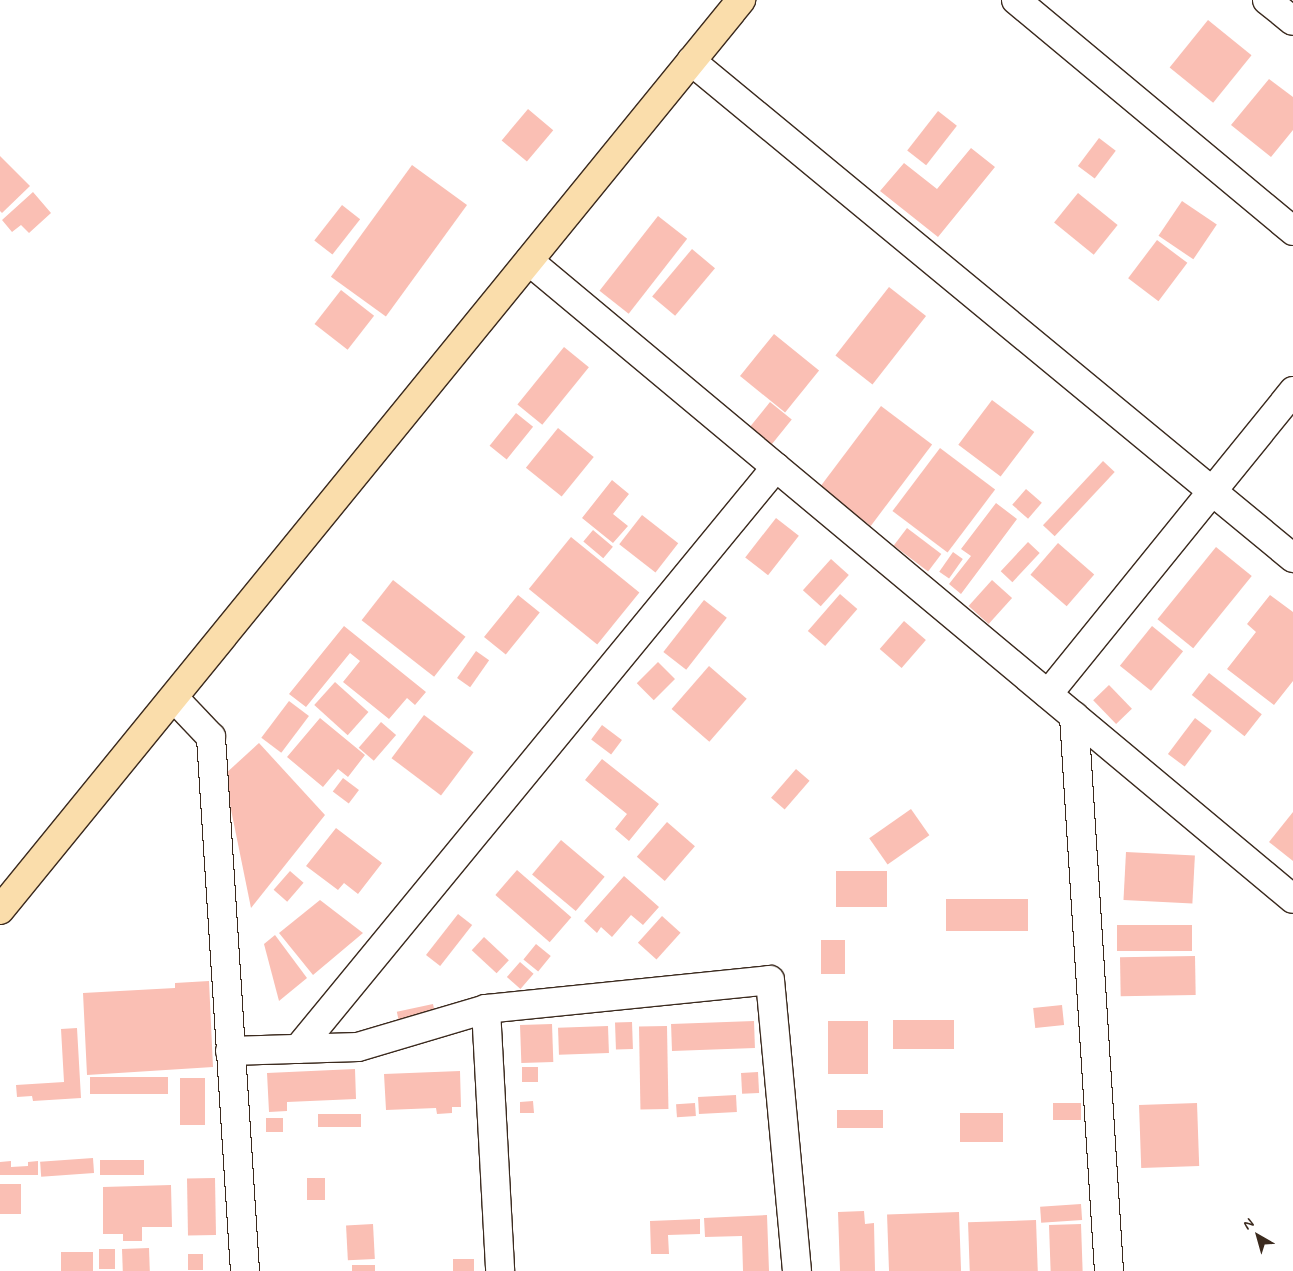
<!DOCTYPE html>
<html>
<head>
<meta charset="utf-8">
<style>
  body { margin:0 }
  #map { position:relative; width:1293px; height:1271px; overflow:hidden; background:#fff; font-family:Mynerve,sans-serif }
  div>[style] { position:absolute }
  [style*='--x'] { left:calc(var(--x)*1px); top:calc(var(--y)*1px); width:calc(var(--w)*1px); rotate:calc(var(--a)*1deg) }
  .building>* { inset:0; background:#fabfb4; transform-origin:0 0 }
  .roads { filter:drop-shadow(1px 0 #3b2a1e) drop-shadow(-1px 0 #3b2a1e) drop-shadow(0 1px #3b2a1e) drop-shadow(0 -1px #3b2a1e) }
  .minor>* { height:28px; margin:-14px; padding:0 14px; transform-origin:14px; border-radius:14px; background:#fff }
  .major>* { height:28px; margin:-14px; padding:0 14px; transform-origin:14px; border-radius:14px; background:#faddab }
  span { translate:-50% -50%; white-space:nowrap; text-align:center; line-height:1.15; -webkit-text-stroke:5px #fff; paint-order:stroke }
  .north { position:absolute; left:1233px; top:1211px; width:50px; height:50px; -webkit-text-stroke:4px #fff; paint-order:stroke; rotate:322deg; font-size:14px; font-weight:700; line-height:20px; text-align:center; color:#3b2a1e }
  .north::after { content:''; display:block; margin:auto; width:18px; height:22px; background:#3b2a1e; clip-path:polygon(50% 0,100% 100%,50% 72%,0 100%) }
</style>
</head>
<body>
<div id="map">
  <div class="building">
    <div style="left:1208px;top:20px;width:56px;height:61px;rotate:39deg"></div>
    <div style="clip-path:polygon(1269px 79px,1293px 97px,1293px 130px,1271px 157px,1231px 125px)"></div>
    <div style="left:528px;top:109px;width:33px;height:41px;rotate:40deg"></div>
    <div style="left:938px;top:111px;width:24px;height:50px;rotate:38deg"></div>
    <div style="left:1099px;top:138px;width:21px;height:35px;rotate:37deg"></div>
    <div style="clip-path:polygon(971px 148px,995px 167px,938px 237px,880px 191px,904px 163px,937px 189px)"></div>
    <div style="clip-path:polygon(0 156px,30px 186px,2px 213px,0 211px)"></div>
    <div style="left:412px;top:165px;width:68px;height:138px;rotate:36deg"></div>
    <div style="clip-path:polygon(33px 192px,51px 213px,29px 233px,21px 225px,12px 232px,2px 220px)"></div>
    <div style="left:1078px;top:193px;width:51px;height:38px;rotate:39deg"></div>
    <div style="left:1182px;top:201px;width:42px;height:42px;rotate:34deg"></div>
    <div style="left:342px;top:205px;width:23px;height:45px;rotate:38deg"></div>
    <div style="left:658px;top:216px;width:37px;height:95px;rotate:38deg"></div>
    <div style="left:1157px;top:240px;width:38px;height:48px;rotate:37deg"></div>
    <div style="left:692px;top:249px;width:30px;height:62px;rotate:40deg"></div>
    <div style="left:889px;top:287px;width:47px;height:87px;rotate:38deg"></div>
    <div style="left:341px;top:290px;width:42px;height:43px;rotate:38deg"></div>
    <div style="left:774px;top:334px;width:58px;height:54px;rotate:39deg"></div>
    <div style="left:564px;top:347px;width:32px;height:74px;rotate:39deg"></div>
    <div style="left:992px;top:400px;width:53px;height:56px;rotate:37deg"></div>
    <div style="left:770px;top:402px;width:28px;height:33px;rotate:39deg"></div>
    <div style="left:881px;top:406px;width:64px;height:102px;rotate:37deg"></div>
    <div style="left:516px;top:413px;width:22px;height:42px;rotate:39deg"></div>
    <div style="left:558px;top:428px;width:46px;height:51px;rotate:39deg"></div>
    <div style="left:940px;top:448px;width:69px;height:79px;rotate:37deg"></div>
    <div style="left:1103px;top:461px;width:16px;height:88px;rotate:43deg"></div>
    <div style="clip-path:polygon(612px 480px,629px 494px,613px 514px,628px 526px,613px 543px,582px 518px)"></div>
    <div style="left:1026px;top:489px;width:21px;height:21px;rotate:41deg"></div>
    <div style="clip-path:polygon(996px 503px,1017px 519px,961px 594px,949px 584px,971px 556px,961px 549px)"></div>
    <div style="left:642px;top:515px;width:46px;height:37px;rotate:38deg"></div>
    <div style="left:776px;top:518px;width:29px;height:50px;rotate:38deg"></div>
    <div style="left:907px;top:528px;width:43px;height:22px;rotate:37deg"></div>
    <div style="left:593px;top:530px;width:26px;height:15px;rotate:40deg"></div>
    <div style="left:571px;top:537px;width:88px;height:67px;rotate:39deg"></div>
    <div style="left:1028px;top:542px;width:16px;height:40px;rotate:43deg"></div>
    <div style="left:1058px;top:543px;width:48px;height:42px;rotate:41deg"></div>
    <div style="left:1216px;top:547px;width:46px;height:93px;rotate:39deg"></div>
    <div style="left:953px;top:552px;width:12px;height:24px;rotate:35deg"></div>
    <div style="left:831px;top:559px;width:24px;height:42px;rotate:42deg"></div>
    <div style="left:393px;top:580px;width:92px;height:51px;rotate:38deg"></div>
    <div style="left:992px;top:580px;width:27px;height:35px;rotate:42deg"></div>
    <div style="left:840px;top:594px;width:23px;height:49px;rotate:41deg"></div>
    <div style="left:518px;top:595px;width:28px;height:54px;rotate:39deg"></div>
    <div style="clip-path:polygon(1270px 595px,1293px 612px,1293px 681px,1274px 705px,1227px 669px,1256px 632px,1247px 624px)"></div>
    <div style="left:704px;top:600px;width:29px;height:66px;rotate:38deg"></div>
    <div style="left:904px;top:621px;width:29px;height:37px;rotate:41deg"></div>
    <div style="clip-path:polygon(344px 626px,426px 692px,415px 705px,407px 698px,389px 719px,343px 682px,360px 661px,350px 653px,306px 707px,289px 694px)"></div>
    <div style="left:1152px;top:626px;width:40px;height:51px;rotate:39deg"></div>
    <div style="left:476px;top:651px;width:16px;height:33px;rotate:35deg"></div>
    <div style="left:658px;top:662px;width:24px;height:30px;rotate:45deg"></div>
    <div style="left:709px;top:666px;width:50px;height:57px;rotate:41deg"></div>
    <div style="left:1209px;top:673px;width:67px;height:28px;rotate:38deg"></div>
    <div style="left:335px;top:682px;width:45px;height:31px;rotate:42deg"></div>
    <div style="left:1109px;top:685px;width:33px;height:22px;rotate:46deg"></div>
    <div style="left:289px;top:701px;width:25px;height:46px;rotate:37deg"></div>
    <div style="left:424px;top:715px;width:62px;height:54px;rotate:37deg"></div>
    <div style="clip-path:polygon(320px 718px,365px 755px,348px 777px,338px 769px,323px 787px,287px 757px)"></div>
    <div style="left:1195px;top:718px;width:21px;height:45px;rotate:37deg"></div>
    <div style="left:381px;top:722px;width:20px;height:34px;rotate:41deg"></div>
    <div style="left:602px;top:725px;width:25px;height:18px;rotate:37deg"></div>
    <div style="clip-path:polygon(259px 743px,325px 815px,251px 908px,224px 775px)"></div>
    <div style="clip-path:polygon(602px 759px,659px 804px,629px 841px,615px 829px,627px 814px,585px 780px)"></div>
    <div style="left:796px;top:769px;width:18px;height:38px;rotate:41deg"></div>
    <div style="left:343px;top:778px;width:20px;height:17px;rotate:37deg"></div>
    <div style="left:911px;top:809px;width:32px;height:51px;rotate:55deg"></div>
    <div style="clip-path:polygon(1293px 812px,1293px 861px,1269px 842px)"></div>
    <div style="left:667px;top:822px;width:37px;height:46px;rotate:41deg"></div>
    <div style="clip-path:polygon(336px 828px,382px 863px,358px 894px,344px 883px,338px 890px,306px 866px)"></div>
    <div style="left:561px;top:840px;width:57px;height:45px;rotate:40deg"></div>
    <div style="left:1126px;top:852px;width:69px;height:48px;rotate:3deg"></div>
    <div style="left:517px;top:870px;width:72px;height:33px;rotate:41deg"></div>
    <div style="left:290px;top:871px;width:18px;height:25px;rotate:41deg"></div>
    <div style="left:887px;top:871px;width:36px;height:51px;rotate:90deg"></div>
    <div style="clip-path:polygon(624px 876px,659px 907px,643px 925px,631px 915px,612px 937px,601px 927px,597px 933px,584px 921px)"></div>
    <div style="left:1028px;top:899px;width:32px;height:82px;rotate:90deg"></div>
    <div style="clip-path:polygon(320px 900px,363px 933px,313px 975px,279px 933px)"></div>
    <div style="left:458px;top:914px;width:18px;height:52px;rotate:38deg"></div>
    <div style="left:662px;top:916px;width:25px;height:36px;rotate:42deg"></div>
    <div style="left:1117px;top:925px;width:75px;height:26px"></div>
    <div style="clip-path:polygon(275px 935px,307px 978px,279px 1001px,264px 944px)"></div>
    <div style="left:484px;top:937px;width:34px;height:18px;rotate:43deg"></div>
    <div style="left:821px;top:940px;width:24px;height:34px"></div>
    <div style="left:536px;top:944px;width:19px;height:20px;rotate:39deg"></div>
    <div style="left:1195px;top:956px;width:39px;height:75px;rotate:89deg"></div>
    <div style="left:520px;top:962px;width:18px;height:20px;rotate:41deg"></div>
    <div style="clip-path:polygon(209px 981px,213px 1067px,87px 1075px,83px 993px,175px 988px,175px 983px)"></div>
    <div style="left:433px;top:1004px;width:14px;height:37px;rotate:78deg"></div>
    <div style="left:1062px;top:1005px;width:20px;height:29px;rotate:84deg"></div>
    <div style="left:893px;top:1020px;width:61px;height:29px"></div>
    <div style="left:754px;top:1021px;width:27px;height:83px;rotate:88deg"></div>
    <div style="left:828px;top:1021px;width:40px;height:53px"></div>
    <div style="left:632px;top:1022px;width:27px;height:17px;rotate:88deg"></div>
    <div style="left:552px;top:1024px;width:38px;height:32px;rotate:88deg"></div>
    <div style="left:608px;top:1026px;width:27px;height:50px;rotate:88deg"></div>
    <div style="left:667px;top:1026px;width:83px;height:28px;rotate:89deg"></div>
    <div style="clip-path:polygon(77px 1028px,81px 1098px,33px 1101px,32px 1096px,17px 1097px,16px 1085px,64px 1082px,61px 1029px)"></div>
    <div style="left:522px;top:1067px;width:16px;height:15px"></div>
    <div style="clip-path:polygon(355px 1069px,356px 1099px,287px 1102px,287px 1111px,269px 1112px,267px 1073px)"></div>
    <div style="clip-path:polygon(460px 1071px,461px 1107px,452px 1107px,452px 1113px,437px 1114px,436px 1108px,386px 1110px,384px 1074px)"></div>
    <div style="left:758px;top:1072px;width:21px;height:17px;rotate:87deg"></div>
    <div style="left:168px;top:1077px;width:17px;height:78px;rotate:90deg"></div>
    <div style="left:180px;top:1078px;width:25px;height:47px"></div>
    <div style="left:736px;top:1095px;width:17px;height:38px;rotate:87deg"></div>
    <div style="clip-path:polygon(533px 1101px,534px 1113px,520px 1113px,520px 1102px)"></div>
    <div style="left:695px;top:1103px;width:13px;height:19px;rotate:86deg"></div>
    <div style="left:1053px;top:1103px;width:28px;height:17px"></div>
    <div style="left:1197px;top:1103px;width:63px;height:58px;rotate:88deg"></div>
    <div style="left:883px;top:1110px;width:18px;height:46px;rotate:90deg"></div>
    <div style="left:960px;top:1113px;width:43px;height:29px"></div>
    <div style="left:361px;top:1114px;width:13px;height:43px;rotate:90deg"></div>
    <div style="left:283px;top:1118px;width:14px;height:17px;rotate:90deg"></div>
    <div style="left:93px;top:1158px;width:15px;height:53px;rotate:86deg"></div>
    <div style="left:144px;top:1160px;width:15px;height:44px;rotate:90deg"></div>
    <div style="clip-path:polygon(11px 1161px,11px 1167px,28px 1166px,28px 1162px,38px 1161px,38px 1175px,0 1175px,0 1162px)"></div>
    <div style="left:215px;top:1178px;width:57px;height:28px;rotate:89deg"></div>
    <div style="left:307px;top:1178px;width:18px;height:22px"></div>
    <div style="left:21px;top:1184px;width:30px;height:21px;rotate:90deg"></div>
    <div style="clip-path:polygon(171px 1185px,172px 1227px,142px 1227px,142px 1241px,123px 1241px,123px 1234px,103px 1234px,103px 1187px)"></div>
    <div style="left:1081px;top:1204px;width:16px;height:41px;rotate:86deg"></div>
    <div style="clip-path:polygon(864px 1211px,865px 1224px,874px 1223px,875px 1271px,840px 1271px,838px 1212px)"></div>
    <div style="left:959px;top:1212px;width:59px;height:72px;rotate:88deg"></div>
    <div style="clip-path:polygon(767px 1215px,769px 1271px,743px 1271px,742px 1236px,705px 1237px,704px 1218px)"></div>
    <div style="clip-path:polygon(700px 1219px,700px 1234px,668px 1235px,669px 1254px,651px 1254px,650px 1221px)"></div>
    <div style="left:1036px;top:1220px;width:51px;height:68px;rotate:88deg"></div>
    <div style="left:373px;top:1224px;width:35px;height:27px;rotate:87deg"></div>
    <div style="left:1081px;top:1224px;width:47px;height:32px;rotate:88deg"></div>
    <div style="left:149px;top:1248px;width:23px;height:27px;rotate:88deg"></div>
    <div style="left:99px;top:1249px;width:16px;height:20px"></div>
    <div style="left:93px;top:1252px;width:19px;height:32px;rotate:90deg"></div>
    <div style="left:188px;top:1254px;width:15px;height:16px"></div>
    <div style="left:453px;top:1259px;width:21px;height:12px"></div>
    <div style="left:352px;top:1265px;width:23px;height:6px"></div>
  </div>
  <div class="roads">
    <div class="minor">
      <div style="--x:1016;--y:0;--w:361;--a:39.8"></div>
      <div style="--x:1267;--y:0;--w:33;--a:39"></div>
      <div style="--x:691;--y:61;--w:781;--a:39.54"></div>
      <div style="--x:529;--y:261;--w:995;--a:39.86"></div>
      <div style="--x:1048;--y:694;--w:390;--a:-51"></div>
      <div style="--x:175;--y:699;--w:52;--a:46.5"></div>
      <div style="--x:211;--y:737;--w:535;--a:86.36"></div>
      <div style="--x:1074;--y:716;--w:556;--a:86.39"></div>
      <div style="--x:486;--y:1009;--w:262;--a:86.9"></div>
      <div style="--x:298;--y:1049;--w:753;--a:-50.6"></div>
      <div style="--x:230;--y:1051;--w:128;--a:-1.8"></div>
      <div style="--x:358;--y:1047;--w:134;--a:-16.5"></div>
      <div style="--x:486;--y:1009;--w:285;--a:-5.8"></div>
      <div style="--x:770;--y:980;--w:292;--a:84.7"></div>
    </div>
    <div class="major">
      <div style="--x:0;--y:910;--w:1174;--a:-50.84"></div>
    </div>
  </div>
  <div class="north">N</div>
</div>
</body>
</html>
